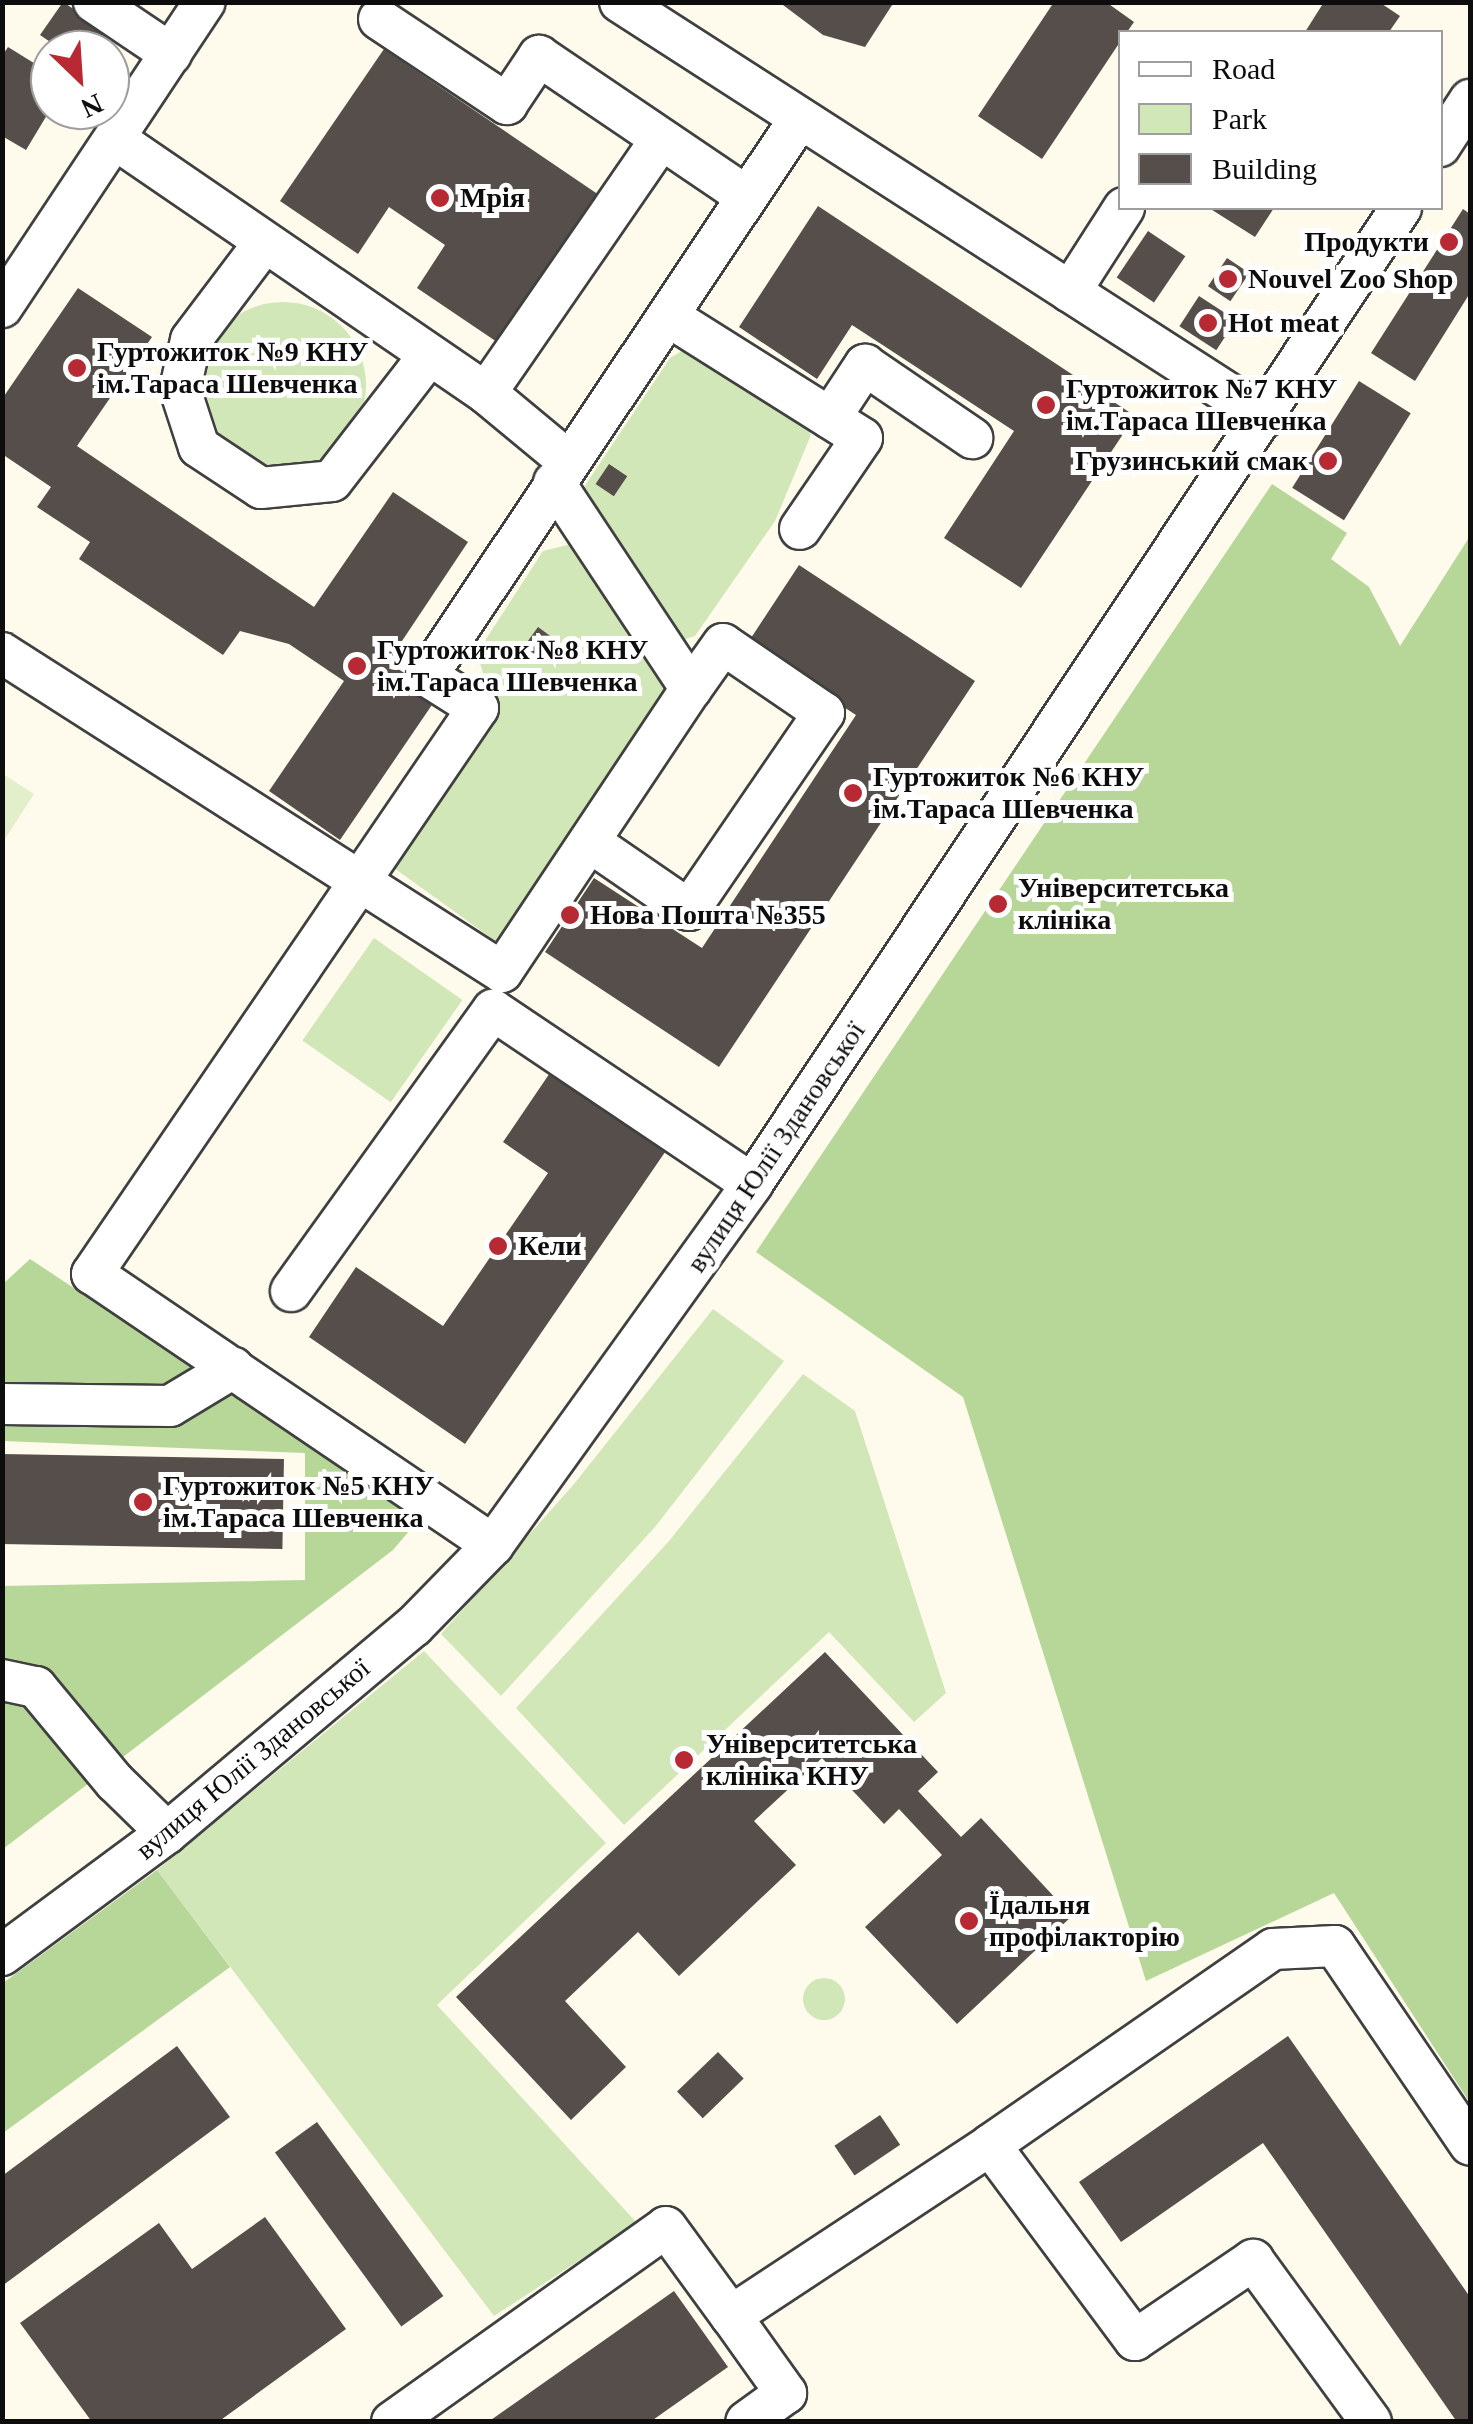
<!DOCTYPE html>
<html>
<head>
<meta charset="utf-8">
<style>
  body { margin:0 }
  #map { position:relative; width:1473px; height:2424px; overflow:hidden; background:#fefbed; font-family:"Times New Roman",serif }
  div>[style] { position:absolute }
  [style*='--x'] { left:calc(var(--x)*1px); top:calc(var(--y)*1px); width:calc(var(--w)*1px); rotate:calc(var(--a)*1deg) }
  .green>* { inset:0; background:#d2e7b8; transform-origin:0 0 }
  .round { border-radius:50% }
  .forest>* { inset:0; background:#b6d798 }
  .pitch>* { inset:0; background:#e3efca }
  .building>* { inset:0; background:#554e4a; transform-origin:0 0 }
  .roads { filter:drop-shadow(2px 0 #404040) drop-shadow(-2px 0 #404040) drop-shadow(0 2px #404040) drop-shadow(0 -2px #404040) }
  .minor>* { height:40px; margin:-20px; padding:0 20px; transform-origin:20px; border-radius:20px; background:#fff }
  .dots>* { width:28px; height:28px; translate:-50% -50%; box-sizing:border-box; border:5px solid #fff; border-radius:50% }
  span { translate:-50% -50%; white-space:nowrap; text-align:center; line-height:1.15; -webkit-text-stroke:10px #fff; paint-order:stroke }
  .poi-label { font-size:28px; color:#0d0d0d; font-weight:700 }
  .left { translate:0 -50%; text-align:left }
  .right { translate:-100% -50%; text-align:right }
  .street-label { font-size:28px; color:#0d0d0d }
  .frame { position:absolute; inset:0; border:5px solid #0d0d0d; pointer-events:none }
  .legend { position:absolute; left:1118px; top:30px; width:325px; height:180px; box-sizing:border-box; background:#fff; border:2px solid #9e9e9e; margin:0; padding:12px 18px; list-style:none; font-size:30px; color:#0d0d0d }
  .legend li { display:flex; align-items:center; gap:20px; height:50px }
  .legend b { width:50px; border:2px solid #9e9e9e }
  .north { position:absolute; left:30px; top:30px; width:100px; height:100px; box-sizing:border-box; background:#fff; border:2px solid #9e9e9e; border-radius:50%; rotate:155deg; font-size:28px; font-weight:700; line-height:40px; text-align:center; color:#0d0d0d }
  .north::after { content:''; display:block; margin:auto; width:35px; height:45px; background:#b72a34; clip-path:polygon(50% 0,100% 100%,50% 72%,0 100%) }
</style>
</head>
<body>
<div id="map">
  <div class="green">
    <div class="round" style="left:200px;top:302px;width:166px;height:166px"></div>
    <div style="clip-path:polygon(695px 343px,798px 411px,811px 435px,775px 521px,695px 636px,680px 641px,582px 490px,670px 358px)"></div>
    <div style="clip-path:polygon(575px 543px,661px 670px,667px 689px,664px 706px,505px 948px,387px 863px,491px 700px,477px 653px,543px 551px)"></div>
    <div style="left:374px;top:938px;width:108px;height:125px;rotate:35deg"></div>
    <div style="clip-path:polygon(713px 1309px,784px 1361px,655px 1527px,501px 1696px,441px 1634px,574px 1484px)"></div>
    <div style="clip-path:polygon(803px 1374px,855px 1411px,946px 1693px,914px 1722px,829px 1632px,624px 1825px,516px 1708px,669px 1541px)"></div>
    <div style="clip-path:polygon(424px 1651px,606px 1843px,437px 2005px,637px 2223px,494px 2316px,157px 1870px)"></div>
    <div class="round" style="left:803px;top:1978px;width:42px;height:42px"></div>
  </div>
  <div class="forest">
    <div style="clip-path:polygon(1272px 484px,1347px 533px,1331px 559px,1369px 587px,1400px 646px,1470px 536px,1470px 2103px,1334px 1893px,1146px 1981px,963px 1397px,756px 1252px)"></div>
    <div style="clip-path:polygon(30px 1259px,421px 1517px,393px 1550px,3px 1849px,3px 1586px,305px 1580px,305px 1453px,3px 1441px,3px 1284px)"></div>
    <div style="clip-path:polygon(157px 1870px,230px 1967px,3px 2133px,3px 1983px)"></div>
  </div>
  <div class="pitch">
    <div style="clip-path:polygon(3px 774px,34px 794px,3px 842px)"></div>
  </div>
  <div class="building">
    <div style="clip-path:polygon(63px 2px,111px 34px,100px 50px,62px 50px,40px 35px)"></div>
    <div style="clip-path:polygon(779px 2px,894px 2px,865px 47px,823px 35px)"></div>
    <div style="clip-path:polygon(1054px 2px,1106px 2px,1134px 22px,1127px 32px,1120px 32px,1120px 42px,1042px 159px,978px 116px)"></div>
    <div style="clip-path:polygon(1324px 2px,1379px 2px,1400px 16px,1389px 32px,1305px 32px)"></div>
    <div style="clip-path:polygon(8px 47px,50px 73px,50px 110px,26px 150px,2px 136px,2px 56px)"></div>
    <div style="clip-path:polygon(384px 49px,599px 195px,497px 342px,417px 288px,445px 245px,389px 207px,358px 254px,280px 201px)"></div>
    <div style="clip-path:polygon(818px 206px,1135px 416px,1021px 588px,944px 538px,1014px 431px,852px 325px,817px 379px,739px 327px)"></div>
    <div style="clip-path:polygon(1209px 208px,1274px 208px,1255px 237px)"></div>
    <div style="clip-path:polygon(1463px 209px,1470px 214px,1470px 293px,1415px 381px,1371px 353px)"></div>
    <div style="left:1148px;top:231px;width:45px;height:56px;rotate:34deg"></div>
    <div style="left:1227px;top:258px;width:27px;height:34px;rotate:34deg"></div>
    <div style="clip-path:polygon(78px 288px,152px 337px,77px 446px,314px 607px,393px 492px,468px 542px,388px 662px,438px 696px,340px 840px,269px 791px,344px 681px,289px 644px,240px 631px,223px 655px,79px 559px,90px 542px,37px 507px,51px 487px,2px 454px,2px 399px)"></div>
    <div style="left:1199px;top:296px;width:44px;height:36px;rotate:33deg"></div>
    <div style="left:1359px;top:381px;width:61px;height:126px;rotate:32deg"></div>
    <div style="left:609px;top:464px;width:22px;height:24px;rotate:34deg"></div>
    <div style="clip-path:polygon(799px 565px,975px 681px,719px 1067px,545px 952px,594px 878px,702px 948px,856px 715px,747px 644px)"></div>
    <div style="left:538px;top:627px;width:22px;height:24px;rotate:36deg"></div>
    <div style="clip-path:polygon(558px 1061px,674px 1139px,465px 1444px,309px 1337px,356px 1267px,443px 1326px,548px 1173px,503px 1142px)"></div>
    <div style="left:2px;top:1454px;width:282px;height:90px;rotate:1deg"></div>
    <div style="clip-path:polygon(825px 1652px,938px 1772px,918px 1791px,961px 1837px,981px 1818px,1072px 1916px,957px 2024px,865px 1927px,942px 1855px,899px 1809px,884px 1824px,822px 1758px,754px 1821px,796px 1865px,679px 1976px,638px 1932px,565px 2001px,626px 2067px,571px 2120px,456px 1997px)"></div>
    <div style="clip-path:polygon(1288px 2036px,1470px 2297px,1470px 2422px,1457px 2422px,1263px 2143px,1121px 2242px,1079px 2182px)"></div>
    <div style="clip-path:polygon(177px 2046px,230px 2117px,2px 2286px,2px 2176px)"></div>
    <div style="left:718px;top:2052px;width:37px;height:57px;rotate:46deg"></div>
    <div style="left:880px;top:2115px;width:36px;height:55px;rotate:56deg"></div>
    <div style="left:317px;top:2122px;width:215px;height:52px;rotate:54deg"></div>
    <div style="clip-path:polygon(265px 2217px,346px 2329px,218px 2422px,92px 2422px,20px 2323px,159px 2223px,192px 2269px)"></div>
    <div style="clip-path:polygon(674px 2291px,728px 2367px,650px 2422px,488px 2422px)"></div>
  </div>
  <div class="roads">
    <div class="minor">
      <div style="--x:94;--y:2;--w:93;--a:34"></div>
      <div style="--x:620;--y:2;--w:767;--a:32.76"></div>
      <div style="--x:379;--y:19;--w:154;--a:33.6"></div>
      <div style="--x:507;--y:104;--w:58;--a:-56.3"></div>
      <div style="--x:539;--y:56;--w:251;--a:34.1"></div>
      <div style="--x:115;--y:139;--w:450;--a:34.4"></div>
      <div style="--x:486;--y:393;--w:308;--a:-55.4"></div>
      <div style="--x:1440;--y:146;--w:55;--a:-56.9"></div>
      <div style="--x:264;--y:243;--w:121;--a:127"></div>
      <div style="--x:191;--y:340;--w:50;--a:102.7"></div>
      <div style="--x:180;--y:389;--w:61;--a:71.9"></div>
      <div style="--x:199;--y:447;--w:74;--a:33.5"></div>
      <div style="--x:261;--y:488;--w:71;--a:-5.6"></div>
      <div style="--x:332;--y:481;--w:157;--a:-52.3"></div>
      <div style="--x:1070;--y:292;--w:100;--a:-57.3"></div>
      <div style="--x:2;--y:307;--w:366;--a:-56.4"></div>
      <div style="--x:668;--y:316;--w:229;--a:32.2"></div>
      <div style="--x:862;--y:438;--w:110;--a:124.3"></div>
      <div style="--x:486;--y:393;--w:108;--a:39.7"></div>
      <div style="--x:830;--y:418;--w:64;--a:-56.6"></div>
      <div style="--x:865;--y:365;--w:130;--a:34.3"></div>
      <div style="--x:2;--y:653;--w:593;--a:32.54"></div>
      <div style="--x:502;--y:972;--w:340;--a:-56.3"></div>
      <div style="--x:691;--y:689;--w:248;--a:-123.5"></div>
      <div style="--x:590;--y:842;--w:120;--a:34.5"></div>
      <div style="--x:689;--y:910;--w:239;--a:-55.6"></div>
      <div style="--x:824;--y:713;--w:122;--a:-145.7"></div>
      <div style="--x:723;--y:644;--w:55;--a:125.4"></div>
      <div style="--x:291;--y:1291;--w:346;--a:-54.3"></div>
      <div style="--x:493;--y:1010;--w:312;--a:33.9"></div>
      <div style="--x:2;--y:1404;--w:168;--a:0.7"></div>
      <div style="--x:170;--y:1406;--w:74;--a:-31.1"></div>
      <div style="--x:493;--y:1545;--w:484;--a:-145.9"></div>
      <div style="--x:92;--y:1274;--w:685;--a:-55.71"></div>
      <div style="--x:478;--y:708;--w:60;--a:-147.9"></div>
      <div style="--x:427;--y:676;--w:671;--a:-56.24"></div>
      <div style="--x:2;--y:1680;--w:35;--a:12"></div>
      <div style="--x:36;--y:1687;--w:124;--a:50.3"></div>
      <div style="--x:115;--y:1782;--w:73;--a:44.4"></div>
      <div style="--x:2;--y:1955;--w:205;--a:-36.5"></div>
      <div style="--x:167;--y:1833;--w:322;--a:-40"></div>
      <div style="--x:414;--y:1626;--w:113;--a:-45.7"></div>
      <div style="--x:493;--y:1545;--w:444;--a:-54.3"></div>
      <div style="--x:752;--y:1184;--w:1172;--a:-56.38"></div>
      <div style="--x:990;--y:2145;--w:243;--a:53.4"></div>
      <div style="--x:1135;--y:2340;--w:143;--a:-34.1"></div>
      <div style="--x:1253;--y:2260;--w:200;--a:53.9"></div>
      <div style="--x:731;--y:2316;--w:95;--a:54.5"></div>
      <div style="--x:786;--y:2393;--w:49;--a:144.1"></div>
      <div style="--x:392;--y:2422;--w:336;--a:-35.4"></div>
      <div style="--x:666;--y:2227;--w:110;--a:53.9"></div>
      <div style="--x:731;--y:2316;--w:310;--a:-33.4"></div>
      <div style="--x:990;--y:2145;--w:344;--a:-34.7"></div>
      <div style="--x:1273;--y:1949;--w:62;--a:-2.8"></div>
      <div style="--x:1335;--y:1946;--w:240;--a:55.8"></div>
    </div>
  </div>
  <div class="dots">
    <div style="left:440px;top:198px;background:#b72a34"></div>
    <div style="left:1449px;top:242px;background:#b72a34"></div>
    <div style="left:1228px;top:279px;background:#b72a34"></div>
    <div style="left:1208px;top:323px;background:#b72a34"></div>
    <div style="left:77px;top:368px;background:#b72a34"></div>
    <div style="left:1046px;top:405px;background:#b72a34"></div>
    <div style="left:1328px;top:461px;background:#b72a34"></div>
    <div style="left:357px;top:666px;background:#b72a34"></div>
    <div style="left:853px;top:793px;background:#b72a34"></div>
    <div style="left:998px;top:904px;background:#b72a34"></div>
    <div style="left:570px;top:915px;background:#b72a34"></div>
    <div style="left:498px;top:1246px;background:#b72a34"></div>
    <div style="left:143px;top:1502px;background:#b72a34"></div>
    <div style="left:684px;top:1760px;background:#b72a34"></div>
    <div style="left:969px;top:1921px;background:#b72a34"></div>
  </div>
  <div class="poi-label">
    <span class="left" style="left:460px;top:198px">Мрія</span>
    <span class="right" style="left:1429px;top:242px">Продукти</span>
    <span class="left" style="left:1248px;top:279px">Nouvel Zoo Shop</span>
    <span class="left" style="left:1228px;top:323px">Hot meat</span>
    <span class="left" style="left:97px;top:368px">Гуртожиток №9 КНУ<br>ім.Тараса Шевченка</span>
    <span class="left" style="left:1066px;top:405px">Гуртожиток №7 КНУ<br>ім.Тараса Шевченка</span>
    <span class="right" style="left:1308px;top:461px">Грузинський смак</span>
    <span class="left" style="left:377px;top:666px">Гуртожиток №8 КНУ<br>ім.Тараса Шевченка</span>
    <span class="left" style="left:873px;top:793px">Гуртожиток №6 КНУ<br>ім.Тараса Шевченка</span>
    <span class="left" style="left:1018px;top:904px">Університетська<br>клініка</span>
    <span class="left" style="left:590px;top:915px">Нова Пошта №355</span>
    <span class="left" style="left:518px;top:1246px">Кели</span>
    <span class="left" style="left:163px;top:1502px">Гуртожиток №5 КНУ<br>ім.Тараса Шевченка</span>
    <span class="left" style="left:706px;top:1760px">Університетська<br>клініка КНУ</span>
    <span class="left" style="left:989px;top:1921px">Їдальня<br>профілакторію</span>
  </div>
  <div class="street-label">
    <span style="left:776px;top:1147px;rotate:-56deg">вулиця Юлії Здановської</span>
    <span style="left:253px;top:1759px;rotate:-40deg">вулиця Юлії Здановської</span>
  </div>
  <div class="frame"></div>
  <ul class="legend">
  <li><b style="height:12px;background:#fff"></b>Road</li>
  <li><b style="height:28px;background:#d2e7b8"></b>Park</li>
  <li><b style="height:28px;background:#554e4a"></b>Building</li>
  </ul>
  <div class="north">N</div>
</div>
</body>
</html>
